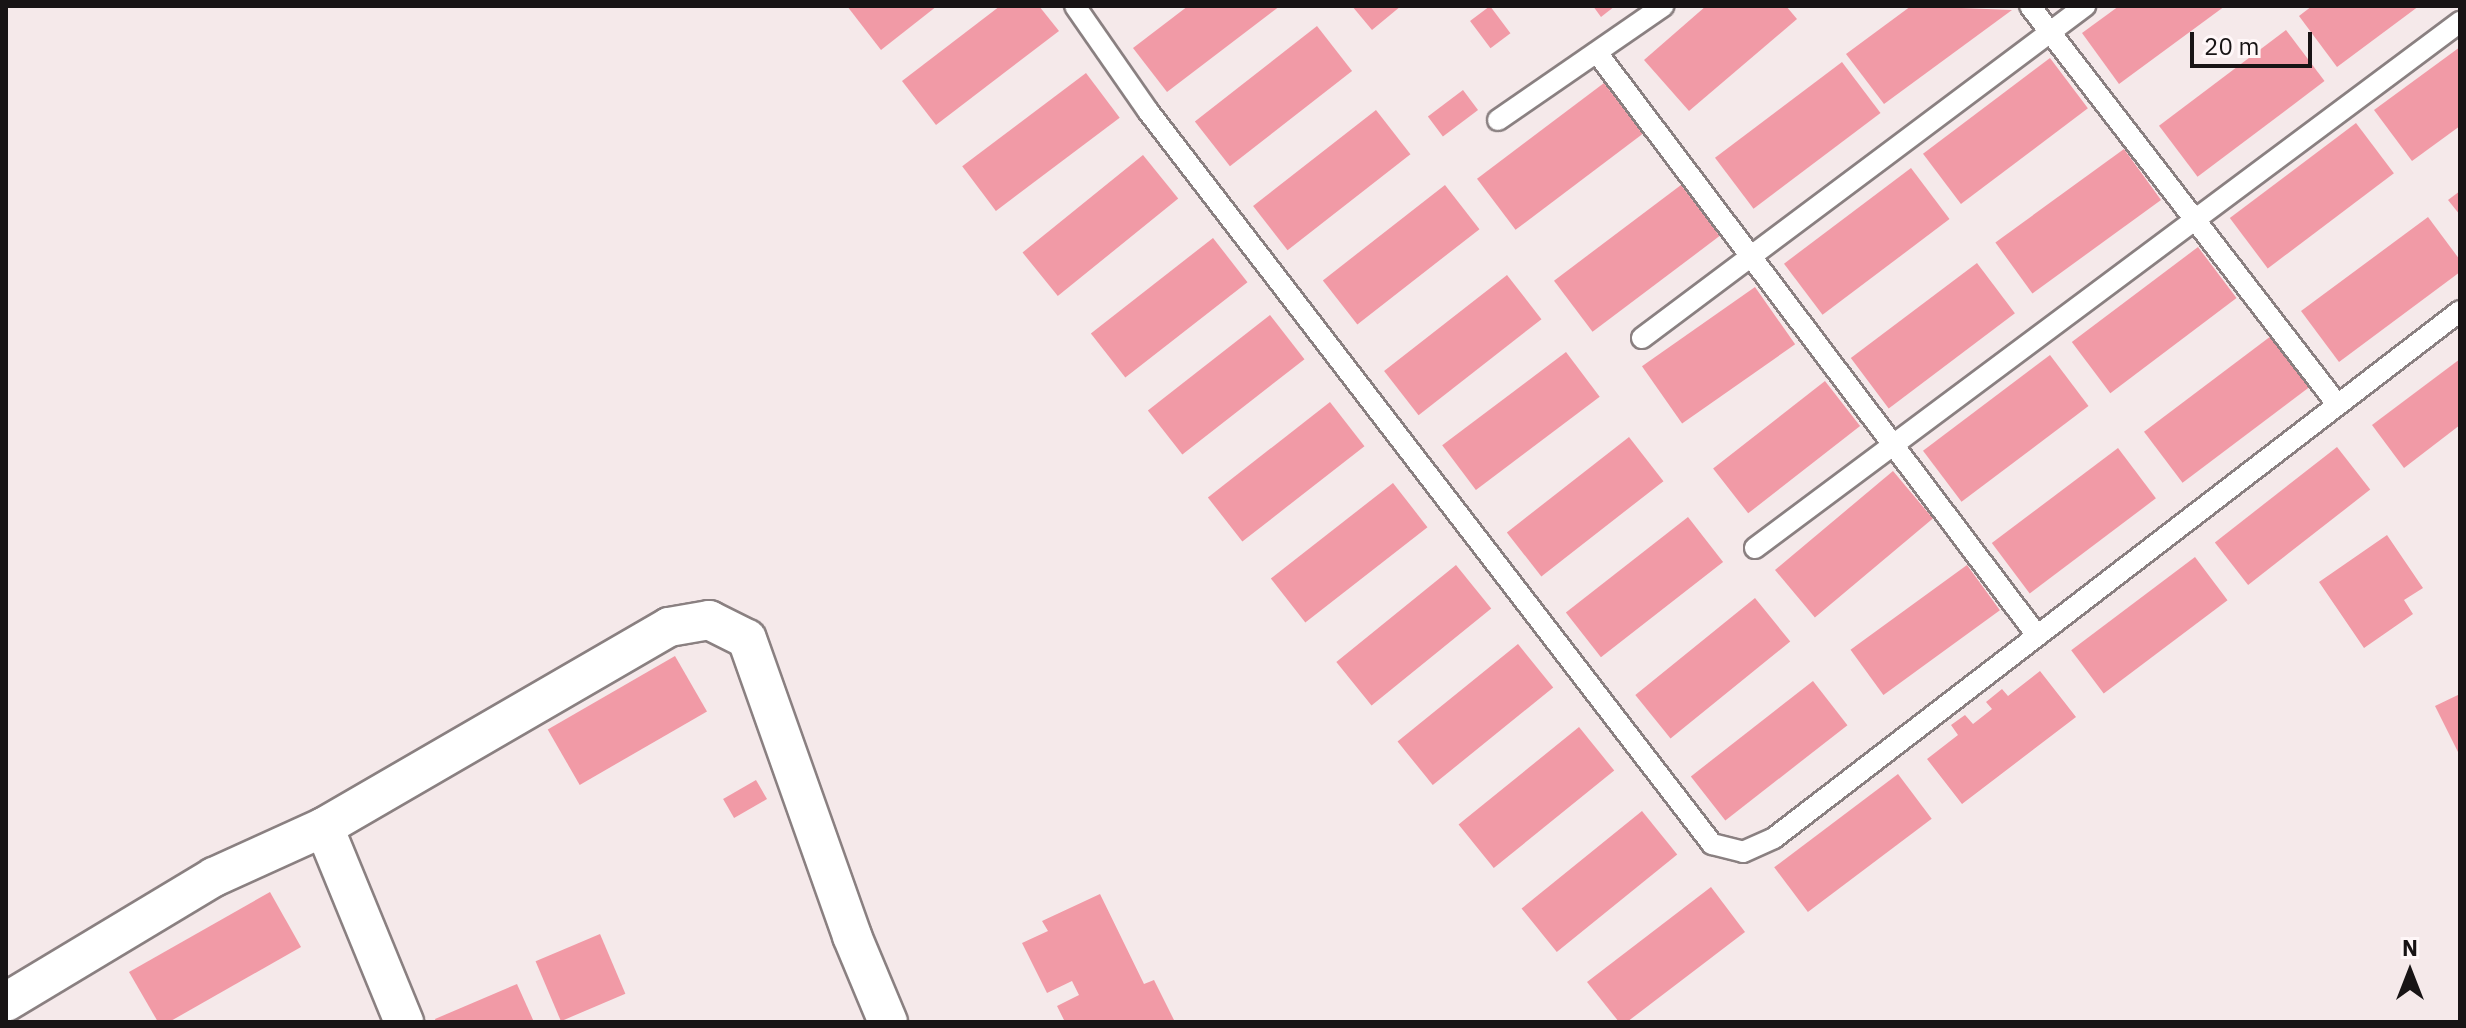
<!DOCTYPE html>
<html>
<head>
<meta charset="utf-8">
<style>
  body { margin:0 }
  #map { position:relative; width:2466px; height:1028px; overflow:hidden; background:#f5e9ea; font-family:"IBM Plex Sans",sans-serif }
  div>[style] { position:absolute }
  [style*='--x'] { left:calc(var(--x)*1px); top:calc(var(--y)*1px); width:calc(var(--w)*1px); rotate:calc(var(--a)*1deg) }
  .building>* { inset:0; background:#f19aa6; transform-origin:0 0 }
  .roads { filter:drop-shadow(2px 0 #8a8081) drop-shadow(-2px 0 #8a8081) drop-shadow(0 2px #8a8081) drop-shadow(0 -2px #8a8081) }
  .lane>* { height:20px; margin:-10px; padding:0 10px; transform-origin:10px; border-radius:10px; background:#fff }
  .street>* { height:38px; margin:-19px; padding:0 19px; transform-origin:19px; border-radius:19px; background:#fff }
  span { translate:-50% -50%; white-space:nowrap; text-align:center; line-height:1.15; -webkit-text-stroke:8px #fff7f8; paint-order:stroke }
  .frame { position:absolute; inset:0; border:8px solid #181415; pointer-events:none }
  .north { position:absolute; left:2370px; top:932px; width:80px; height:80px; -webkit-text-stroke:6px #fff7f8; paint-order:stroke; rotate:0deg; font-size:22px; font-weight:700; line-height:32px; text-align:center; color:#181415 }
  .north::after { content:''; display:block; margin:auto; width:28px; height:36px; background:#181415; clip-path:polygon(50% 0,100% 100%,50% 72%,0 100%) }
  .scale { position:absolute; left:2190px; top:32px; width:122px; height:36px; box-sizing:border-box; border:4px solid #181415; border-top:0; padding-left:10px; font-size:24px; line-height:28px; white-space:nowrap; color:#181415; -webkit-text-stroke:6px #fff7f8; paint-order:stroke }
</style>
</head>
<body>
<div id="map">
  <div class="building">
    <div style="clip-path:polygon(847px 6px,937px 6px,881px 50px)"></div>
    <div style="clip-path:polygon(1000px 6px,1039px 6px,1059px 31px,936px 125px,902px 81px)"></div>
    <div style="clip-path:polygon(1188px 6px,1280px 6px,1167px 92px,1133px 48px)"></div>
    <div style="clip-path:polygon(1352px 6px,1401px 6px,1372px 30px)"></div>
    <div style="left:1490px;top:6px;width:34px;height:25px;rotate:53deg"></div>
    <div style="clip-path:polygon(1593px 6px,1615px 6px,1601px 17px)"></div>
    <div style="clip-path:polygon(1706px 6px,1786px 6px,1797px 19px,1689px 111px,1644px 60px)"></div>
    <div style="clip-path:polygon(1911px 6px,2012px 10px,1884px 104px,1846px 54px)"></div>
    <div style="clip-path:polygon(2119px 6px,2225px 6px,2119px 84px,2082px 33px)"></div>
    <div style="clip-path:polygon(2312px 6px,2419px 6px,2337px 67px,2299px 16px)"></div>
    <div style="left:1317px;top:26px;width:57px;height:155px;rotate:52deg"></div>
    <div style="left:2286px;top:30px;width:64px;height:159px;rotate:53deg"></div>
    <div style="clip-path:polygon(2460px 47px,2460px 126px,2412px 161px,2374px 110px)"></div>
    <div style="left:2050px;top:58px;width:63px;height:159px;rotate:53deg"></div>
    <div style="left:1842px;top:62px;width:64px;height:159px;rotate:53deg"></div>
    <div style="left:1086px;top:73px;width:56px;height:155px;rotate:53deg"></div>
    <div style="left:1604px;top:83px;width:64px;height:159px;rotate:53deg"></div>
    <div style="left:1463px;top:90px;width:25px;height:44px;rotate:53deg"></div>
    <div style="left:1376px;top:110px;width:56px;height:156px;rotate:52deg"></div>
    <div style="left:2356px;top:123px;width:63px;height:158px;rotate:53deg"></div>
    <div style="left:2124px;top:149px;width:63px;height:159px;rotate:54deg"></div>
    <div style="left:1143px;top:155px;width:56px;height:155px;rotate:51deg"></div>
    <div style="left:1911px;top:168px;width:64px;height:159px;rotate:53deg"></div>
    <div style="left:1445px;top:185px;width:56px;height:155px;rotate:52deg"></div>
    <div style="left:1681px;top:185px;width:64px;height:159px;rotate:53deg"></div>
    <div style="clip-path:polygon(2460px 191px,2460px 215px,2448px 200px)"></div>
    <div style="clip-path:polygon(2428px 217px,2460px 260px,2460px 272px,2339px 362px,2301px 311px)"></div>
    <div style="left:1213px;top:238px;width:56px;height:155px;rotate:52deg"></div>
    <div style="left:2198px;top:247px;width:64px;height:158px;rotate:53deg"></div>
    <div style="left:1977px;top:263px;width:63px;height:158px;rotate:53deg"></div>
    <div style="left:1507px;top:275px;width:56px;height:156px;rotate:52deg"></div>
    <div style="left:1755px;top:287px;width:70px;height:138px;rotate:55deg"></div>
    <div style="left:1270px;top:315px;width:56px;height:155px;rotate:52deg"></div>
    <div style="left:2271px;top:336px;width:64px;height:159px;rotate:53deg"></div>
    <div style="left:1566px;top:352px;width:56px;height:155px;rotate:53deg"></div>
    <div style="left:2050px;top:355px;width:64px;height:159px;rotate:53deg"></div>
    <div style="clip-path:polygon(2460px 359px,2460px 425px,2404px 468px,2372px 425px)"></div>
    <div style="left:1825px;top:381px;width:57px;height:142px;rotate:52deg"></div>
    <div style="left:1330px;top:402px;width:56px;height:155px;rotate:52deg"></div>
    <div style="left:1629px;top:437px;width:56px;height:155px;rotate:52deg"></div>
    <div style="left:2337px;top:447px;width:54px;height:155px;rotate:52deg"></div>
    <div style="left:2118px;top:448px;width:63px;height:158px;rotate:53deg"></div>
    <div style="left:1893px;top:471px;width:62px;height:154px;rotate:50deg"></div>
    <div style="left:1393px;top:483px;width:56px;height:155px;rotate:52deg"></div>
    <div style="left:1688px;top:517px;width:57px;height:155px;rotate:52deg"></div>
    <div style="clip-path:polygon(2387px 535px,2423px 588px,2404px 600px,2413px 614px,2364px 648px,2319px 582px)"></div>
    <div style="left:2195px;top:557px;width:54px;height:155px;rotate:53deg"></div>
    <div style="left:1456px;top:565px;width:56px;height:154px;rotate:51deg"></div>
    <div style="left:1967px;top:565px;width:56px;height:144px;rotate:54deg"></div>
    <div style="left:1755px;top:598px;width:56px;height:154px;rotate:51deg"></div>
    <div style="left:1518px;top:644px;width:56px;height:155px;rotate:51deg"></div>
    <div style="left:675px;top:656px;width:64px;height:147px;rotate:60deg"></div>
    <div style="clip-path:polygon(2040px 671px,2076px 717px,1962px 804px,1927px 759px,1958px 735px,1951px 725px,1965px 715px,1973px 724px,1992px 709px,1986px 702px,2002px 689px,2008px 696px)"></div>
    <div style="left:1813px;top:681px;width:56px;height:155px;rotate:52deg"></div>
    <div style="clip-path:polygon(2460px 694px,2460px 756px,2435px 706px)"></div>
    <div style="left:1579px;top:727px;width:56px;height:155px;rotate:51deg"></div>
    <div style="left:1898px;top:774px;width:56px;height:155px;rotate:53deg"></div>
    <div style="left:756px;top:780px;width:22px;height:38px;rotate:60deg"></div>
    <div style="left:1642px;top:811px;width:56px;height:155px;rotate:51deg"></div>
    <div style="clip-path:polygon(1711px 887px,1745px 932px,1627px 1022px,1619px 1022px,1587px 982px)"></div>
    <div style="clip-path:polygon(270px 892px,301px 947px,169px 1022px,158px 1022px,129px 972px)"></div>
    <div style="clip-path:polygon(1100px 894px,1144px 984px,1154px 980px,1175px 1022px,1065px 1022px,1057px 1006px,1079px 995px,1072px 981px,1047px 993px,1022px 943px,1048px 931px,1042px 921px)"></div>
    <div style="left:600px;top:934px;width:65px;height:70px;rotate:67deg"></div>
    <div style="clip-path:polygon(517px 984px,534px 1022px,436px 1022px,435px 1019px)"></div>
  </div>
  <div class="roads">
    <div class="lane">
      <div style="--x:1075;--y:6;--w:128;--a:55.2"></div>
      <div style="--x:1148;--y:111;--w:925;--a:52.42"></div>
      <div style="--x:1712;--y:844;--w:32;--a:14"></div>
      <div style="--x:1743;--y:852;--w:34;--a:-24"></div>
      <div style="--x:1774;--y:838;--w:865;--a:-37.53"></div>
      <div style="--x:2030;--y:6;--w:503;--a:52.35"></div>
      <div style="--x:1598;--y:54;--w:727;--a:52.94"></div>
      <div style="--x:1498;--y:120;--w:201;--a:-34.6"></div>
      <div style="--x:1642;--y:338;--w:554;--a:-36.85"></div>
      <div style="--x:1755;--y:548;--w:880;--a:-36.73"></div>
    </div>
    <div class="street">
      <div style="--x:324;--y:827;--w:211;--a:67.7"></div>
      <div style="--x:6;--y:1002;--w:243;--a:-31"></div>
      <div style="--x:214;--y:877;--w:121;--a:-24.4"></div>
      <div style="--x:324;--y:827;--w:399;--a:-30.1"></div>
      <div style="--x:669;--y:627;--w:41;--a:-9.9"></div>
      <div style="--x:709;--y:620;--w:42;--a:26.6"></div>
      <div style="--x:747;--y:639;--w:315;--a:70.5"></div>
      <div style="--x:852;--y:936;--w:93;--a:67.3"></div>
    </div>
  </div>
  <div class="frame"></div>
  <div class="north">N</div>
  <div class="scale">20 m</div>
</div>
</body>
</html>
